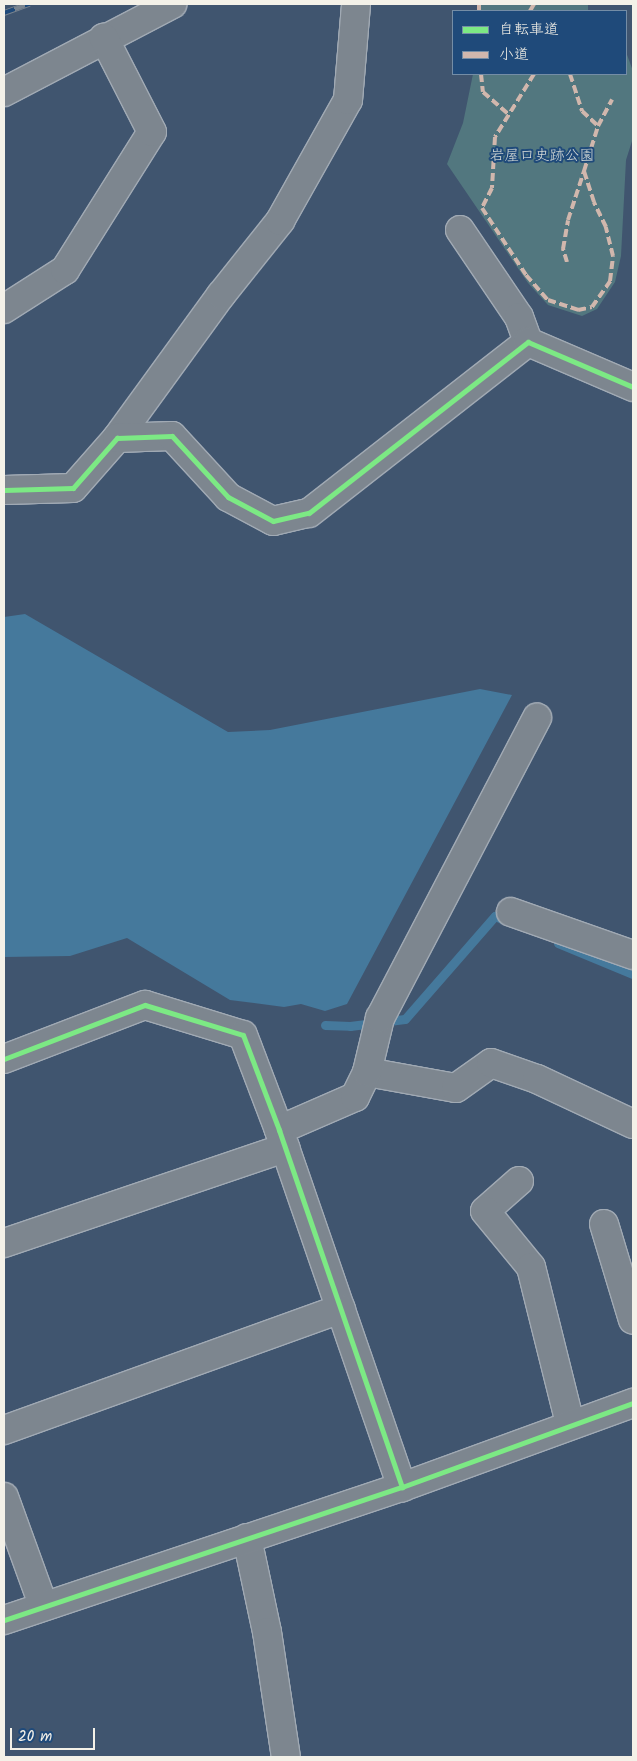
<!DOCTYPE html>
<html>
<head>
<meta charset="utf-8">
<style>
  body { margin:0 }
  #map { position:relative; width:637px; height:1761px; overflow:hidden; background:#40556f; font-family:Kalam,"Klee One",sans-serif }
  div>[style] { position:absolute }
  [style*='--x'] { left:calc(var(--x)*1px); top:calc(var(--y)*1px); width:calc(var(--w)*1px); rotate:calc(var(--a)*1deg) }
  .green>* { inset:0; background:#52777f; transform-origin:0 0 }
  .water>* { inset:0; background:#45799c }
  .stream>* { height:9px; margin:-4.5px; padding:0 4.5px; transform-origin:4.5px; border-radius:4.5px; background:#45799c }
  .roads { filter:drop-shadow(1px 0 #a1aab4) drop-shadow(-1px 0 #a1aab4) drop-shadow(0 1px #a1aab4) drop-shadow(0 -1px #a1aab4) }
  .minor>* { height:28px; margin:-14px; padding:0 14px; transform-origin:14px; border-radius:14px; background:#7d868f }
  .rail>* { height:5.5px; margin-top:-2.75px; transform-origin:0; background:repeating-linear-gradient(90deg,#1f4a7a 0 11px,#7a8590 0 22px); box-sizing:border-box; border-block:1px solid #7a8590 }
  .quiet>* { height:4px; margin-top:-2px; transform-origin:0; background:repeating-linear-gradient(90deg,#d1b7ad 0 8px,transparent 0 12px) }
  .cycleway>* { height:5px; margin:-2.5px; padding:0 2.5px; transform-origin:2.5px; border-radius:2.5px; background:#7ce984 }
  span { translate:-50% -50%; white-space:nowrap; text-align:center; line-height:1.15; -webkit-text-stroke:4px #1f4a7a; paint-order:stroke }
  .park-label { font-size:15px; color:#dcdfd9 }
  .frame { position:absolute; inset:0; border:5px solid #f4f1e8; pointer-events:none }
  .legend { position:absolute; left:452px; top:10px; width:175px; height:65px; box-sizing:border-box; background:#1f4a7a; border:1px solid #748da6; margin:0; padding:6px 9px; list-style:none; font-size:15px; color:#f4f1e8 }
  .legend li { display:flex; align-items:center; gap:10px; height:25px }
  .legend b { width:25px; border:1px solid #748da6 }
  .scale { position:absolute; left:10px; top:1728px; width:85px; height:22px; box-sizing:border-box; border:2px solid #f4f1e8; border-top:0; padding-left:6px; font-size:15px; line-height:18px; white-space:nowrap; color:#f4f1e8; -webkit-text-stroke:4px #1f4a7a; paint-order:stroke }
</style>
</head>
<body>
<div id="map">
  <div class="green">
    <div style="left:477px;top:4px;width:111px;height:7px"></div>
    <div style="clip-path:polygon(626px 52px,633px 71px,633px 138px,626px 160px,621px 256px,615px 282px,597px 309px,582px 316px,548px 305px,528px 283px,447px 164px,463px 123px,473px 74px,626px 74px)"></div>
  </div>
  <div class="water">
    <div style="clip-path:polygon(25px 614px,228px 732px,270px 730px,480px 689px,512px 695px,347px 1004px,325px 1011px,301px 1004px,284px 1007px,230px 1000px,127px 938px,70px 956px,4px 957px,4px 617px)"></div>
  </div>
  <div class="stream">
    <div style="--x:558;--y:943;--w:81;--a:22.5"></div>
    <div style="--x:325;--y:1025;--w:25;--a:2"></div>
    <div style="--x:350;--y:1026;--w:55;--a:-7.3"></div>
    <div style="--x:405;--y:1019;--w:137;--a:-48.9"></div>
    <div style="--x:495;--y:916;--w:15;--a:23"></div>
  </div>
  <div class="roads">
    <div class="minor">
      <div style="--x:4;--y:92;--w:190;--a:-27.6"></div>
      <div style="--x:460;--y:230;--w:105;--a:55.9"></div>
      <div style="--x:519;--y:317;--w:27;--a:70"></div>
      <div style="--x:4;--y:309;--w:72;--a:-32.6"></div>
      <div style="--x:65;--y:270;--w:163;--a:-57.8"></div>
      <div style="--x:152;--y:132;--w:106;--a:-117.1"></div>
      <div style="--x:117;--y:438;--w:177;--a:-54"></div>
      <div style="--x:221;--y:295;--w:95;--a:-51.4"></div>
      <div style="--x:280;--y:221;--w:139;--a:-60.7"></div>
      <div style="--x:348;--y:100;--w:96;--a:-85.2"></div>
      <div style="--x:4;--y:490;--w:69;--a:-1.7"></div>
      <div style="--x:73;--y:488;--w:67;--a:-48.7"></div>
      <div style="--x:117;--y:438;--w:55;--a:-2.1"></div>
      <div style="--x:172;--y:436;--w:83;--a:47.4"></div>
      <div style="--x:228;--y:497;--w:51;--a:28.1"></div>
      <div style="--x:273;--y:521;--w:37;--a:-13"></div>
      <div style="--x:309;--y:513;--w:278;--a:-38"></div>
      <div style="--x:528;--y:342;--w:114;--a:23.2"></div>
      <div style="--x:511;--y:912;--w:129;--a:19.4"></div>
      <div style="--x:4;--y:1059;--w:151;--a:-21"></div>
      <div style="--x:145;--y:1005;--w:102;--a:17"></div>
      <div style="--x:243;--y:1035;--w:102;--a:69.2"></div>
      <div style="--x:279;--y:1130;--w:378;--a:71"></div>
      <div style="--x:367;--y:1072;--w:90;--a:10.2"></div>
      <div style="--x:456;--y:1088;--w:43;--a:-35.5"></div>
      <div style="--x:491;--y:1063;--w:49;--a:19.2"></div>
      <div style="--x:537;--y:1079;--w:106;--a:25.1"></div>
      <div style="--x:279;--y:1130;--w:83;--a:-23.5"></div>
      <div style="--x:355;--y:1097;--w:28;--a:-64"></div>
      <div style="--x:367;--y:1072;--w:56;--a:-76.5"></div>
      <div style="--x:380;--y:1018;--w:339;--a:-62.4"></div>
      <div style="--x:519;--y:1181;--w:45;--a:138.6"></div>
      <div style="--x:485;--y:1211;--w:72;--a:50.6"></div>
      <div style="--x:531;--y:1267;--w:162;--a:76"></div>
      <div style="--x:604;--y:1224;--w:100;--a:73.2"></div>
      <div style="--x:4;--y:1243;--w:297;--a:-18.7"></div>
      <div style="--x:4;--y:1430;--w:358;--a:-19.8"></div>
      <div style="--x:4;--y:1497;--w:115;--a:70.1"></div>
      <div style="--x:247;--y:1538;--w:96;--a:78"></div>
      <div style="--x:267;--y:1632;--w:126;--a:81.4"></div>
      <div style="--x:4;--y:1620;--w:420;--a:-18.5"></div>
      <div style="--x:402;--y:1487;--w:246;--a:-20"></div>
    </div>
  </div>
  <div class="rail">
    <div style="--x:4;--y:13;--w:27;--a:-20"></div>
  </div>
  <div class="quiet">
    <div style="--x:479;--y:4;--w:7;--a:90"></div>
    <div style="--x:530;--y:11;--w:8;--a:-60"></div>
    <div style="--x:481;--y:74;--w:18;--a:84"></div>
    <div style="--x:483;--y:92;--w:33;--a:41"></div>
    <div style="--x:534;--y:74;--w:74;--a:121.8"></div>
    <div style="--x:495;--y:137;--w:51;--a:93.4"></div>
    <div style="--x:492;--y:188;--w:22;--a:117"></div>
    <div style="--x:482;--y:208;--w:80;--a:56.7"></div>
    <div style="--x:526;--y:275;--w:33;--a:49"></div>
    <div style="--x:548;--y:300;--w:32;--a:18"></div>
    <div style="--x:578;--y:310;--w:14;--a:-12"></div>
    <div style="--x:592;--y:307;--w:32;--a:-55"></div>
    <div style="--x:610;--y:281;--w:25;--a:-83"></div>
    <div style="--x:613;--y:256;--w:30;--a:-104"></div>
    <div style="--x:606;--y:227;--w:28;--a:-116"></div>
    <div style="--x:594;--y:202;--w:33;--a:-108"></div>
    <div style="--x:584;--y:171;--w:47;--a:-72.7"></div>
    <div style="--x:598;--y:126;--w:30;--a:-62"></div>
    <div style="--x:570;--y:74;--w:39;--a:72"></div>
    <div style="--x:582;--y:111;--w:22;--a:43"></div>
    <div style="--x:567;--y:262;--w:14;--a:-107"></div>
    <div style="--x:563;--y:249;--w:29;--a:-80"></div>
    <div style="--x:568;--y:220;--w:52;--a:-71.9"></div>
  </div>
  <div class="cycleway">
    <div style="--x:4;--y:490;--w:69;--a:-1.7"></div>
    <div style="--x:73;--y:488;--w:67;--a:-48.7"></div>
    <div style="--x:117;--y:438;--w:55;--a:-2.1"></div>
    <div style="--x:172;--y:436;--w:83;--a:47.4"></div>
    <div style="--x:228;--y:497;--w:51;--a:28.1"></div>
    <div style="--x:273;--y:521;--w:37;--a:-13"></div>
    <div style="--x:309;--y:513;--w:278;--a:-38"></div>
    <div style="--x:528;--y:342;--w:114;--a:23.2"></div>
    <div style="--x:4;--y:1059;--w:151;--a:-21"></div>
    <div style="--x:145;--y:1005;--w:102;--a:17"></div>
    <div style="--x:243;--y:1035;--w:102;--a:69.2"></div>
    <div style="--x:279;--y:1130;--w:378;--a:71"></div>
    <div style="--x:4;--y:1620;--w:420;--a:-18.5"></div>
    <div style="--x:402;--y:1487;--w:246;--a:-20"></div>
  </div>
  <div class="park-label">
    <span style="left:542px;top:157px">岩屋口史跡公園</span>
  </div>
  <div class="frame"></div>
  <ul class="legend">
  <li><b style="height:6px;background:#7ce984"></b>自転車道</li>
  <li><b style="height:6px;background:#d1b7ad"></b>小道</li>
  </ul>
  <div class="scale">20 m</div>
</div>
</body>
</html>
